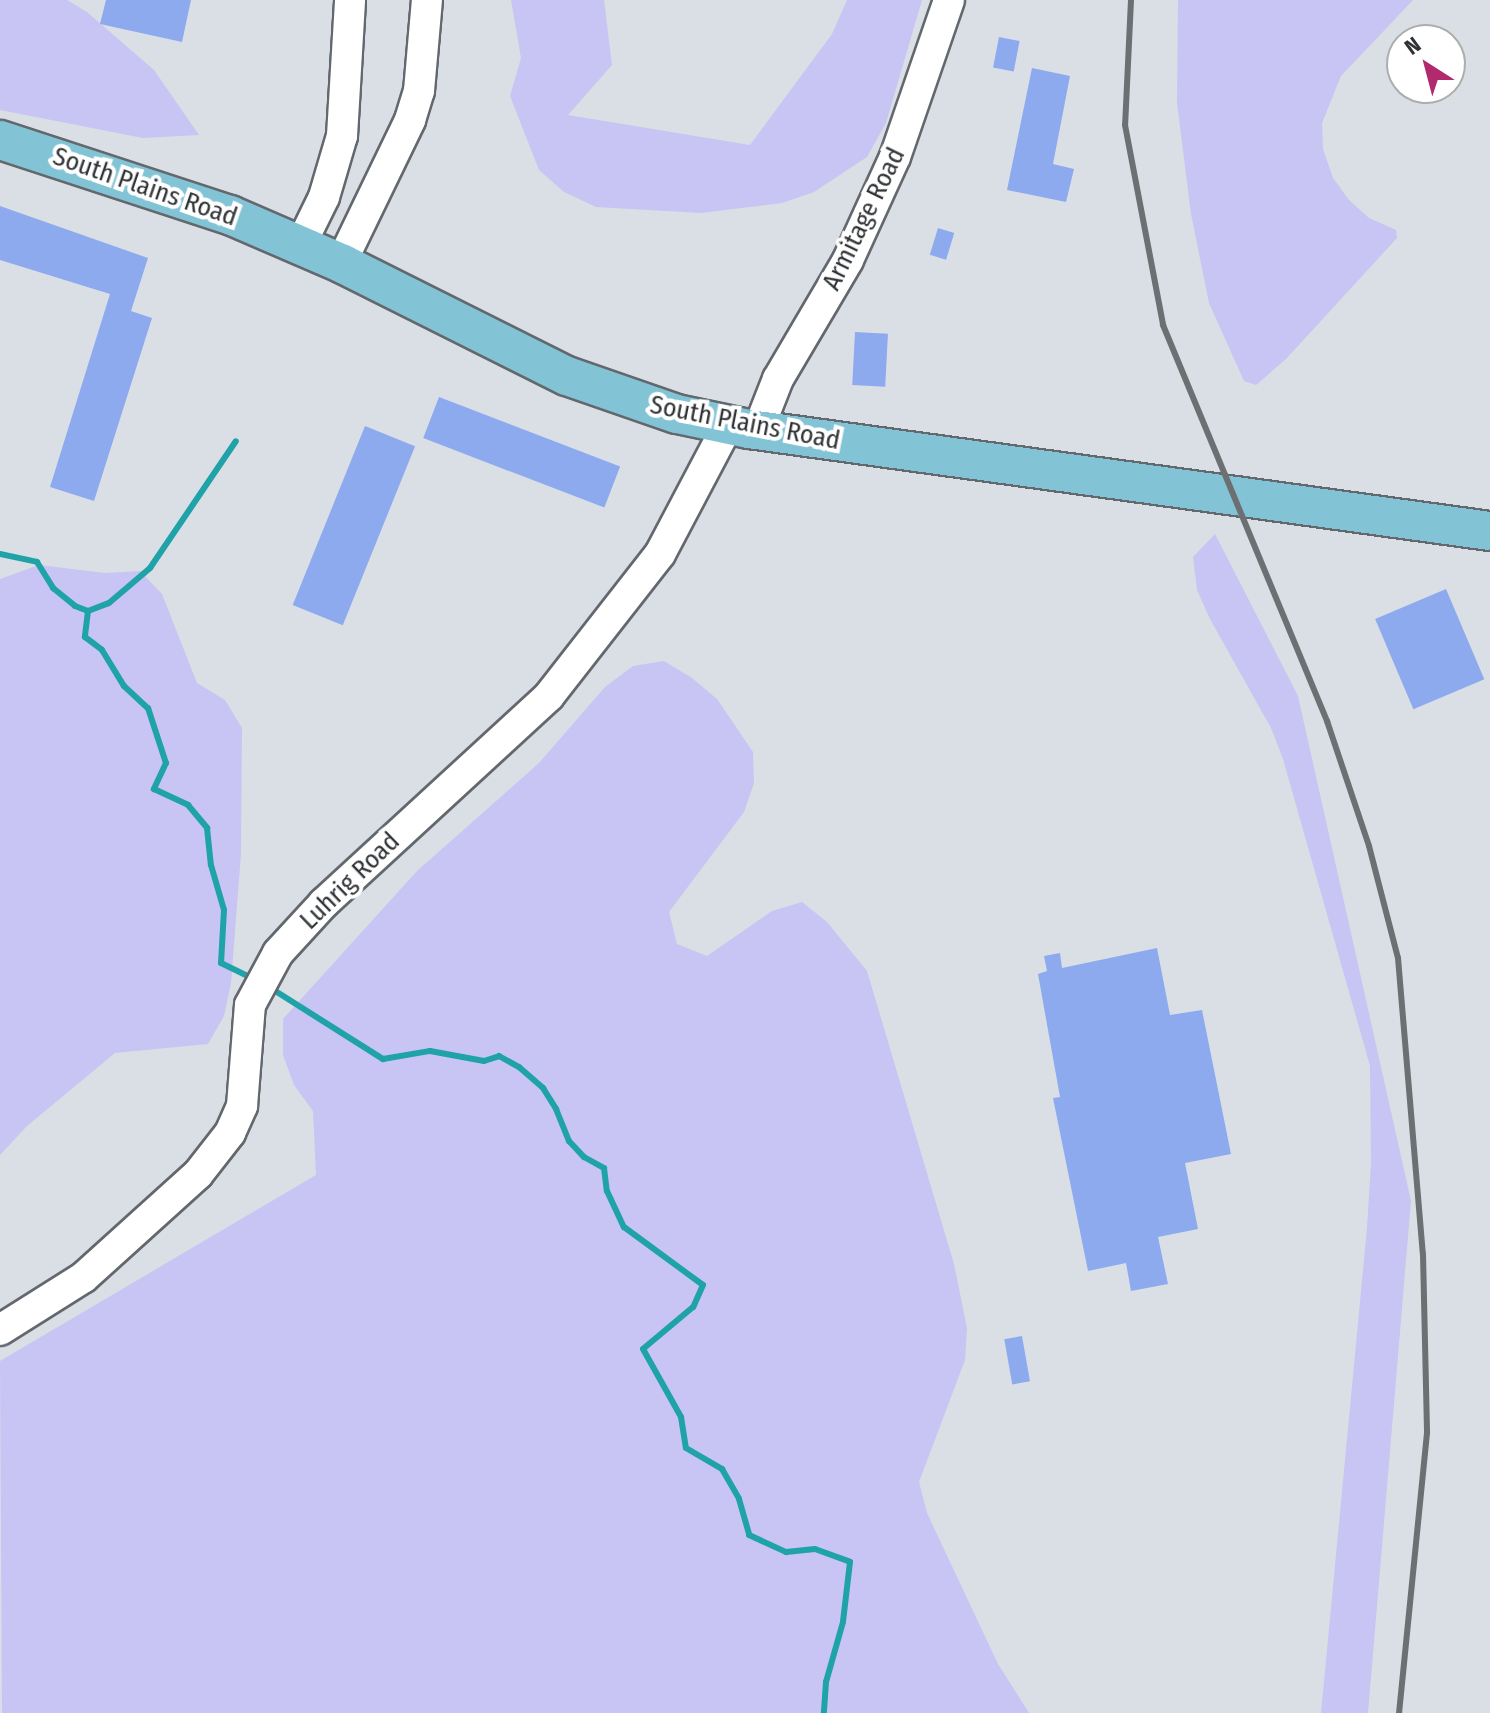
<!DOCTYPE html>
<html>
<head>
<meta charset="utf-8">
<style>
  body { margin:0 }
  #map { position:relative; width:1490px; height:1713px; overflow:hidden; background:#d9dfe5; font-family:"Fira Sans Condensed",sans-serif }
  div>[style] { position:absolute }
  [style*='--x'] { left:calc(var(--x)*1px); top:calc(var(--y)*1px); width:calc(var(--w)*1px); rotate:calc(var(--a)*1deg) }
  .green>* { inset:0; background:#c8c4f4 }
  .stream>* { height:6px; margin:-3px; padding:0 3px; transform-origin:3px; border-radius:3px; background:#1fa3a8 }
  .building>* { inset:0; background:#8daaef; transform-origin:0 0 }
  .roads { filter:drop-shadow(2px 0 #62686d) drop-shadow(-2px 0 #62686d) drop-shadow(0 2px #62686d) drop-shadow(0 -2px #62686d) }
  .minor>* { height:30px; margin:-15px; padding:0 15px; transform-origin:15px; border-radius:15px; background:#fff }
  .major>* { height:38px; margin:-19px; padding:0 19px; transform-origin:19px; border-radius:19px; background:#82c4d6 }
  .rail>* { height:6px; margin:-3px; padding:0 3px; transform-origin:3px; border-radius:3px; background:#6c7073 }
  span { translate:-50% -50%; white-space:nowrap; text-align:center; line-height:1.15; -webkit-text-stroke:8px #fff; paint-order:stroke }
  .street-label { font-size:26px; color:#303335 }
  .north { position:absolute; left:1386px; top:24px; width:80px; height:80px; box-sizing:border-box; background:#fff; border:2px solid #acadae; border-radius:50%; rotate:324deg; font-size:22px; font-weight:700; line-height:32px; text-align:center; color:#303335 }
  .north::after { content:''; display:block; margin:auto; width:28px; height:36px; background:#b12a6d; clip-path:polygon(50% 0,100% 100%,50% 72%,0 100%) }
</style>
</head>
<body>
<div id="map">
  <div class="green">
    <div style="clip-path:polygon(0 0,67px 0,87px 12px,154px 70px,199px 135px,143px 138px,0 110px)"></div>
    <div style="clip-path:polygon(511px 0,604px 0,612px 65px,568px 115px,750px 145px,832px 34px,847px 0,922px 0,886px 123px,867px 157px,814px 192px,782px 203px,701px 213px,596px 207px,564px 192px,539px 170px,510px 96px,521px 58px)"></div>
    <div style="clip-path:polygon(1178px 0,1413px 0,1341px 76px,1322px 123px,1323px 149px,1333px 178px,1349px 200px,1369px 218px,1396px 230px,1397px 238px,1286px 359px,1256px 385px,1244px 381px,1209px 303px,1191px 214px,1177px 103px)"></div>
    <div style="clip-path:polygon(1215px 534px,1298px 696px,1411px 1201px,1368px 1713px,1321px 1713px,1367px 1228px,1371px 1163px,1370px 1066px,1283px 759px,1271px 728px,1210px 619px,1197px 590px,1193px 557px)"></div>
    <div style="clip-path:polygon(39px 565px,105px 573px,140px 571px,162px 594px,197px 683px,225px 700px,242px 728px,241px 854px,231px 983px,224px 1016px,208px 1044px,115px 1053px,27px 1126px,0 1155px,0 579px)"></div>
    <div style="clip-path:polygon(664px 661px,692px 678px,717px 699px,753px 752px,754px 783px,744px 812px,669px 912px,677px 944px,707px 956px,772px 911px,802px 902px,827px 922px,867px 971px,954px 1264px,967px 1328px,965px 1360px,919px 1482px,927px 1513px,998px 1664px,1029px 1713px,2px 1713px,0 1361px,316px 1175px,313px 1111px,294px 1085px,283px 1055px,283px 1019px,417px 871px,539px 763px,605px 687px,633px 666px)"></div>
  </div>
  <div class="stream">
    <div style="--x:0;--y:554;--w:38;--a:12"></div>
    <div style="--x:37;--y:562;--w:31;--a:58"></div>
    <div style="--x:53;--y:588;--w:28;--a:39"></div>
    <div style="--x:75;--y:606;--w:14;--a:21"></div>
    <div style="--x:88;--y:611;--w:26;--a:97"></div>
    <div style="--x:85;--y:637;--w:21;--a:37"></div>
    <div style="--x:102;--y:650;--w:42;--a:58.6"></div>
    <div style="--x:124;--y:686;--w:33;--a:43"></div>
    <div style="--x:148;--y:708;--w:58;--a:71.9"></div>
    <div style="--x:166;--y:763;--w:29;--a:115"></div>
    <div style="--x:154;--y:789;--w:38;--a:25"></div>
    <div style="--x:188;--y:805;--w:30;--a:50"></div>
    <div style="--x:207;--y:828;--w:37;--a:84"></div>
    <div style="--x:211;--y:865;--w:47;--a:73.9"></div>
    <div style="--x:224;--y:910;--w:53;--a:93.2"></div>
    <div style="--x:221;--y:963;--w:39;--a:26"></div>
    <div style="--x:88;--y:611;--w:22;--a:-21"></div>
    <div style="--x:109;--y:603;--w:54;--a:-40.5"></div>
    <div style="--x:150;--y:568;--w:153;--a:-55.9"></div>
    <div style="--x:269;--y:987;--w:135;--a:32.3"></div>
    <div style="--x:383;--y:1059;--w:48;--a:-9.7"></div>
    <div style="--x:430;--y:1051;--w:55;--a:10.5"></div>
    <div style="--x:484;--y:1061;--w:16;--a:-18"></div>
    <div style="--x:499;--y:1056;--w:23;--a:29"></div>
    <div style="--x:519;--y:1067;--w:32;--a:41"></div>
    <div style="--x:543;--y:1088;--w:25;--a:58"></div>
    <div style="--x:556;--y:1109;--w:35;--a:68"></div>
    <div style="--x:569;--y:1141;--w:22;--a:47"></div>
    <div style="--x:584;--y:1157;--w:23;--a:29"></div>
    <div style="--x:604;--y:1168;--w:23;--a:83"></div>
    <div style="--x:607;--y:1191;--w:40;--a:65"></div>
    <div style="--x:624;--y:1227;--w:98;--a:36.3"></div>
    <div style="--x:703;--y:1285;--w:24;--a:114"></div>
    <div style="--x:693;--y:1307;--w:65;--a:140"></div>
    <div style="--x:643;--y:1349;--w:78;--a:60.8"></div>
    <div style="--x:681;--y:1417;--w:31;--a:81"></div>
    <div style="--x:686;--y:1448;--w:42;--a:30.3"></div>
    <div style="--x:722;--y:1469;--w:34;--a:60"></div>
    <div style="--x:739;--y:1499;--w:37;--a:74"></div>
    <div style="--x:749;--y:1535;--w:41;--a:24.7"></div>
    <div style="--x:786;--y:1552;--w:29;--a:-6"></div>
    <div style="--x:815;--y:1549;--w:37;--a:20"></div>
    <div style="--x:850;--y:1562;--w:60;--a:96.7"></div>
    <div style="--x:843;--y:1622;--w:62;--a:105.8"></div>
    <div style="--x:826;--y:1682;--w:31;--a:94"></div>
  </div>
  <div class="building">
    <div style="clip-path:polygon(106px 0,191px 0,182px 42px,100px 24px)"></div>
    <div style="left:999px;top:37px;width:21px;height:31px;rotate:11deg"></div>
    <div style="clip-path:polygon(1032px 68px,1070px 76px,1053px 164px,1074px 169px,1066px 202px,1007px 190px)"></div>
    <div style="clip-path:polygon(0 206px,148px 258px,131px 311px,152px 318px,94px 501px,50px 487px,110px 294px,0 260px)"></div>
    <div style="left:938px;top:228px;width:17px;height:28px;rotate:17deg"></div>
    <div style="left:855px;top:332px;width:33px;height:53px;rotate:3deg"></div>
    <div style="left:439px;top:397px;width:194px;height:44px;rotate:21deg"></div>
    <div style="left:365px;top:426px;width:54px;height:193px;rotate:22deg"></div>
    <div style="left:1446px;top:589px;width:98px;height:77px;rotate:67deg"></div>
    <div style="clip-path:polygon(1157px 948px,1170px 1015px,1202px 1010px,1231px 1154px,1185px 1163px,1198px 1229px,1158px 1237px,1168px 1284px,1131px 1291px,1126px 1263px,1088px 1271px,1053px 1098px,1060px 1097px,1038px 974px,1047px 971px,1044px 956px,1060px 953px,1062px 968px)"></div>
    <div style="left:1022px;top:1336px;width:46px;height:18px;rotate:80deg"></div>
  </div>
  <div class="roads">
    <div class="minor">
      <div style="--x:301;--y:244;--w:52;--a:-63.9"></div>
      <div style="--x:324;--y:197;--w:64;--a:-73.6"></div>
      <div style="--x:342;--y:136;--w:136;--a:-86.6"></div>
      <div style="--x:341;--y:263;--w:159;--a:-64.2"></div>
      <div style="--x:410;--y:120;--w:30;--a:-73"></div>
      <div style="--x:419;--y:91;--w:91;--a:-85"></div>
      <div style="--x:758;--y:430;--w:55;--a:-68.6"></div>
      <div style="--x:778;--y:379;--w:138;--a:-59.5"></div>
      <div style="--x:848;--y:260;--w:113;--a:-65.5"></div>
      <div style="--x:895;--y:157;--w:166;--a:-71"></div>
      <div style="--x:0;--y:1330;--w:99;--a:-32.2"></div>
      <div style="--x:84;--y:1277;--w:154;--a:-42.1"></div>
      <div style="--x:198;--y:1174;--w:52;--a:-52"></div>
      <div style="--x:230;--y:1133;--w:30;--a:-66"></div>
      <div style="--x:242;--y:1106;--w:101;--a:-85.5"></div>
      <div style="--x:250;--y:1005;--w:59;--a:-61.7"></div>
      <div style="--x:278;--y:953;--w:68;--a:-47.4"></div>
      <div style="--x:324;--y:903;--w:306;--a:-42.6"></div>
      <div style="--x:549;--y:696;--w:180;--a:-52"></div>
      <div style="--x:660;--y:554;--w:146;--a:-62.2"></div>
    </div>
    <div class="major">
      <div style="--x:0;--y:140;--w:242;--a:18.1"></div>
      <div style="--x:230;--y:215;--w:123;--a:23.4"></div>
      <div style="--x:343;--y:264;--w:250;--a:26.6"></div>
      <div style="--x:567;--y:376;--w:116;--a:19.1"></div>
      <div style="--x:677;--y:414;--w:74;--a:11.8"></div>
      <div style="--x:749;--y:429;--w:748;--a:7.84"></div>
    </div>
  </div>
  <div class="rail">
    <div style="--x:1131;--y:0;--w:125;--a:92.7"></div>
    <div style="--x:1125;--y:125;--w:204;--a:79.2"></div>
    <div style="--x:1163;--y:325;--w:429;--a:67.5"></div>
    <div style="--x:1327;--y:721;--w:132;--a:71.4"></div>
    <div style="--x:1369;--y:846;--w:116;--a:75.5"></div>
    <div style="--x:1398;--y:958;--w:297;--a:85.2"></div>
    <div style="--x:1423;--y:1254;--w:179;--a:88.7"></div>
    <div style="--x:1427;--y:1433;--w:281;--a:95.7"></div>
  </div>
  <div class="street-label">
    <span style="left:145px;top:187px;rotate:19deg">South Plains Road</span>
    <span style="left:864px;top:219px;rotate:-64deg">Armitage Road</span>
    <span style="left:745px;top:423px;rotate:11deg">South Plains Road</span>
    <span style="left:350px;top:881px;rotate:-44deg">Luhrig Road</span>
  </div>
  <div class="north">N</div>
</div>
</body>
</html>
